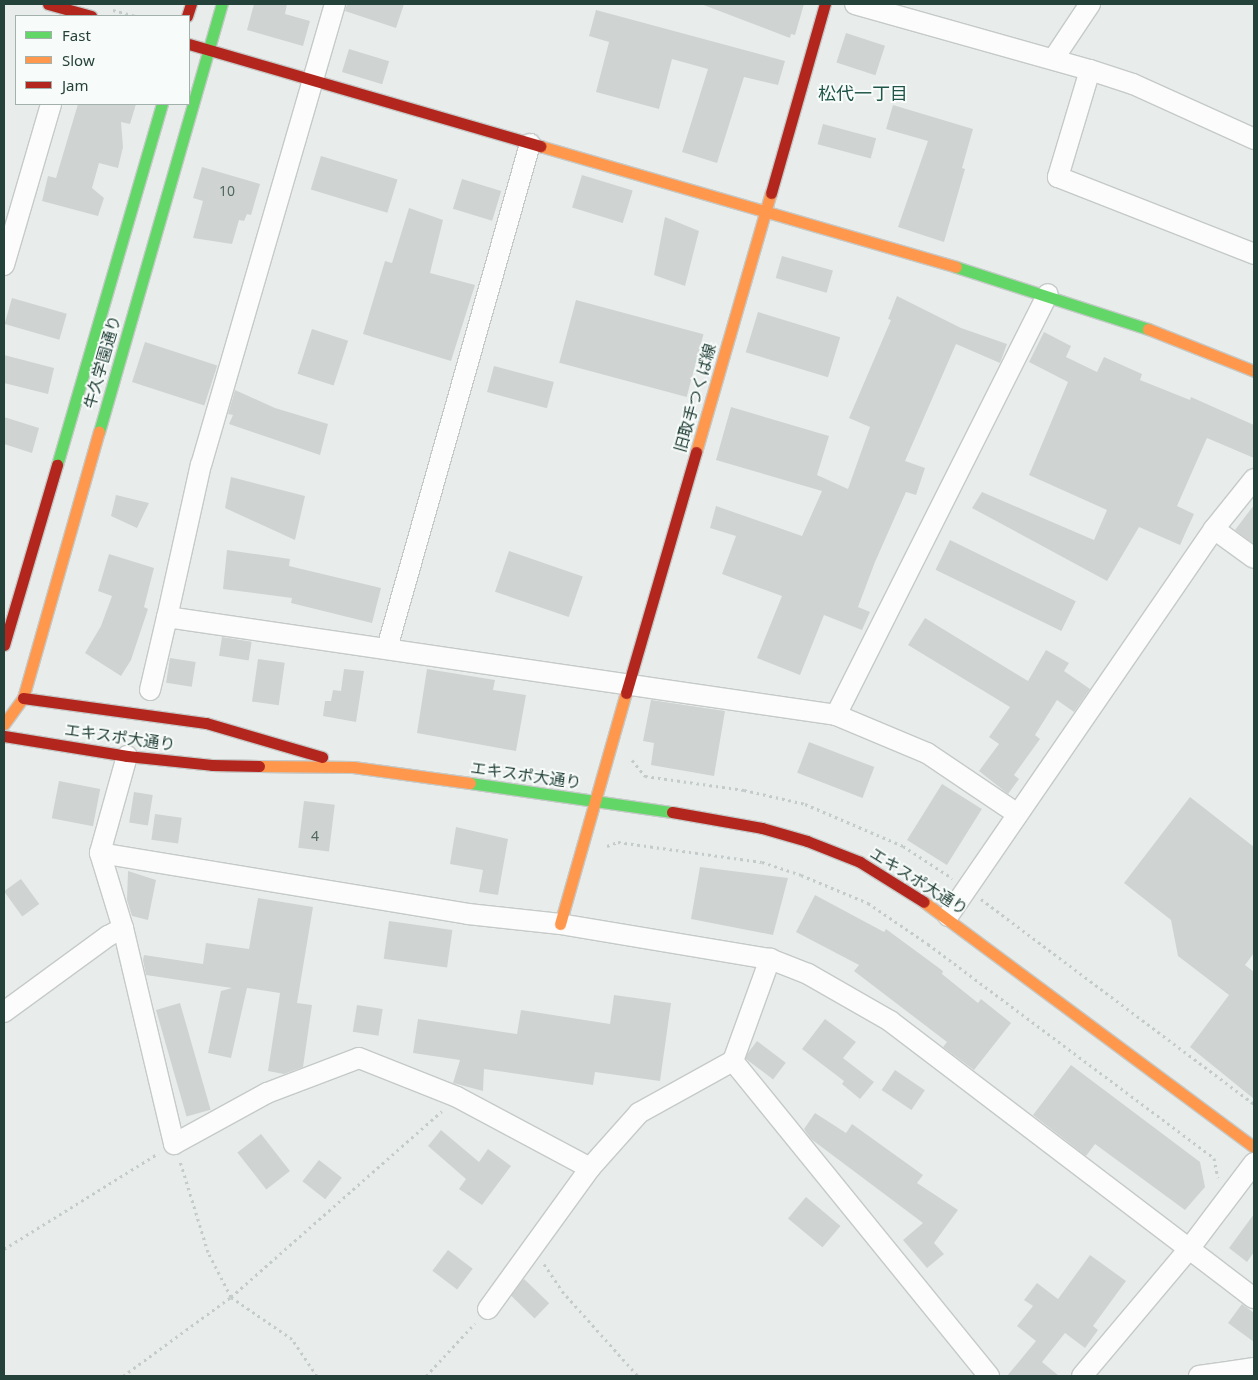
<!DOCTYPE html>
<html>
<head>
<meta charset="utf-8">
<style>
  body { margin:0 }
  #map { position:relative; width:1258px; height:1380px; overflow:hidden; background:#e8edeb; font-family:"Noto Sans","Noto Sans JP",sans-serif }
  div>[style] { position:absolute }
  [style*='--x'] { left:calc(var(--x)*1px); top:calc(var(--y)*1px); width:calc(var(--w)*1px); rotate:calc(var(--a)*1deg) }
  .building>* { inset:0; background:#cfd4d2; transform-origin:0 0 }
  .path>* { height:3px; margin-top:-1.5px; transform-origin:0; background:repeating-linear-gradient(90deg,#c3ccca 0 2.5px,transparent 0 6.5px) }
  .roads { filter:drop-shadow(1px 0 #c5cac8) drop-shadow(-1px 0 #c5cac8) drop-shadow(0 1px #c5cac8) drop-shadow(0 -1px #c5cac8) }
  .street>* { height:20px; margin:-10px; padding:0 10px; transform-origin:10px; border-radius:10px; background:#fcfcfc }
  .fast>* { height:11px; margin:-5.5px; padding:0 5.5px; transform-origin:5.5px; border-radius:5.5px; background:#63d668 }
  .slow>* { height:11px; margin:-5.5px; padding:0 5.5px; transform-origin:5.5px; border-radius:5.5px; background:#ff974d }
  .jam>* { height:11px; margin:-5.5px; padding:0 5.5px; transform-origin:5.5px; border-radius:5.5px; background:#b3261e }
  span { translate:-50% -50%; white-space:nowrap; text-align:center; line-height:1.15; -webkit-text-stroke:4px #f7fbf9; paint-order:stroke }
  .number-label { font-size:14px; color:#506761 }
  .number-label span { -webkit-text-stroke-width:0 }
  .street-label { font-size:16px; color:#24423a }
  .neighbourhood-label { font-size:18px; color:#1f5548 }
  .frame { position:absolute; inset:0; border:5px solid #24423a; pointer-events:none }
  .legend { position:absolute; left:15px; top:15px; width:175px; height:90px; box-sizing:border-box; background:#f7fbf9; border:1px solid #a3b1ad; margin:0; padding:6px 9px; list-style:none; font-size:15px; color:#24423a }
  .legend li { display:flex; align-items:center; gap:10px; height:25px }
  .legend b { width:25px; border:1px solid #a3b1ad }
</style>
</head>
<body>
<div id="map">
  <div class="building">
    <div style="clip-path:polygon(254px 4px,287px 4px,285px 14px,310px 21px,303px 46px,247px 30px)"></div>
    <div style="clip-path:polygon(347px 4px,404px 4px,396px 28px,345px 11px)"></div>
    <div style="clip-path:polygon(701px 4px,804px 4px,795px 35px,791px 34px,790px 38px)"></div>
    <div style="clip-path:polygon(596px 10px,785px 61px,778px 85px,744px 77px,717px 163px,682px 152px,708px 69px,672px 59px,659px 109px,596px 92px,609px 42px,589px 36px)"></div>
    <div style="left:846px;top:33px;width:41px;height:31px;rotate:18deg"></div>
    <div style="left:349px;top:49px;width:42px;height:24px;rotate:17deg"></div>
    <div style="clip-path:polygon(78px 104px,136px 104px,130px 124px,121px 122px,123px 147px,118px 168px,99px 163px,92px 188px,104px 198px,98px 216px,42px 201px,48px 176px,56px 178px)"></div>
    <div style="clip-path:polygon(893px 105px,973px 129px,962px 168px,965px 169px,944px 242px,898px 227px,928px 141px,886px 129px)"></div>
    <div style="left:823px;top:124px;width:55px;height:21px;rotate:15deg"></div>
    <div style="left:321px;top:156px;width:80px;height:35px;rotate:17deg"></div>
    <div style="clip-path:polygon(202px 167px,260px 184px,251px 215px,247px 214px,244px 221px,239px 220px,232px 244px,193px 238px,203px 201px,193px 198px)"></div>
    <div style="left:582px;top:175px;width:53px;height:34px;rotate:17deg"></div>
    <div style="left:462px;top:179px;width:41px;height:31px;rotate:17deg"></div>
    <div style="clip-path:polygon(409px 208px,443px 220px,430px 273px,475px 285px,451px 361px,363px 334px,385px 261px,392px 263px)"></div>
    <div style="clip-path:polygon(665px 217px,699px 231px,685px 286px,654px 275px)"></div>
    <div style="left:782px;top:256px;width:53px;height:23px;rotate:16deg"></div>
    <div style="clip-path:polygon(897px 296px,961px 328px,1007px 344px,1000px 363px,956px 344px,905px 461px,925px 468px,916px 495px,906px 492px,875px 562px,858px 607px,870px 612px,862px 630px,824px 615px,800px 675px,757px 658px,782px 596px,722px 574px,736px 536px,710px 528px,716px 506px,802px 536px,822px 491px,716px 460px,731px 407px,829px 436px,817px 475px,848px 489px,870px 427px,849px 418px,891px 320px,888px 319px)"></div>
    <div style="left:12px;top:298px;width:57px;height:27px;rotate:16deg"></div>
    <div style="left:576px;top:300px;width:132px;height:65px;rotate:15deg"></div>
    <div style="left:758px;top:312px;width:86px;height:42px;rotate:17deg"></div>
    <div style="left:312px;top:329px;width:38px;height:47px;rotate:18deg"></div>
    <div style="clip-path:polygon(1044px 332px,1071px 346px,1066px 357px,1097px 372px,1104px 357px,1142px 374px,1140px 380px,1190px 400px,1191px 397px,1254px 425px,1254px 458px,1207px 438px,1177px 506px,1194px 514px,1180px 545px,1139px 527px,1107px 581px,972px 508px,982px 492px,1094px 540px,1107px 510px,1029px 475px,1068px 382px,1029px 362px)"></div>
    <div style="left:145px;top:342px;width:76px;height:42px;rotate:18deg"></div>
    <div style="clip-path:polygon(4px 355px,54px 368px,48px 394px,4px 383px)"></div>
    <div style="left:494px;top:366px;width:62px;height:27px;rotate:15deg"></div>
    <div style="clip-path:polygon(235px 390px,275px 408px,328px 424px,320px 455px,229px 424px,233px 415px,228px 414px)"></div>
    <div style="clip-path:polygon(4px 417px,39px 428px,32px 453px,4px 444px)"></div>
    <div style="clip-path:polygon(231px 477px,305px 496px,295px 540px,225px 508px)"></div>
    <div style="clip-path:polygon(116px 495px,149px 503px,137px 528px,111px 516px)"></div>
    <div style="clip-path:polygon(1254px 505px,1254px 544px,1235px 530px)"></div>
    <div style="left:950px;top:540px;width:140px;height:33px;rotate:26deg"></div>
    <div style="clip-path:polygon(227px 550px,290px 559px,289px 566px,381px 588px,372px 623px,291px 603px,292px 598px,223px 589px)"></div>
    <div style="left:509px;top:551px;width:78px;height:43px;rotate:19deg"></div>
    <div style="clip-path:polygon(109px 554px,154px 568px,144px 607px,148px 609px,131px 660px,121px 676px,85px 653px,101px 626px,112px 596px,98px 591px)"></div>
    <div style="clip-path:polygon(925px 618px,1028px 681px,1046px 650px,1069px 663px,1064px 671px,1090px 689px,1074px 712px,1057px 700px,1035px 735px,1040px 739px,1014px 775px,1019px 779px,1008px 794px,979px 771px,999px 744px,989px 737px,1010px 707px,908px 645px)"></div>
    <div style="left:222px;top:637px;width:30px;height:19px;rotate:9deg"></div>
    <div style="left:170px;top:658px;width:26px;height:25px;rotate:9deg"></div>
    <div style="left:258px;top:659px;width:27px;height:43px;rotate:8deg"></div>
    <div style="clip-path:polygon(344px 669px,364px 671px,356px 722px,323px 716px,325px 701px,331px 701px,333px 690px,341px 691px)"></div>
    <div style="clip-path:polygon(427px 669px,495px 680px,493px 690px,526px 695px,516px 751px,417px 733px)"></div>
    <div style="clip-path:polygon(651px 700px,725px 711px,714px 776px,651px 765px,654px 743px,643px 741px)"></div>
    <div style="left:809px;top:742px;width:70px;height:33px;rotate:21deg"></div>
    <div style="left:59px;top:781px;width:42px;height:38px;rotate:11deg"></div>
    <div style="left:942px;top:784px;width:47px;height:66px;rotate:32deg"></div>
    <div style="left:134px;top:792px;width:19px;height:31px;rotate:9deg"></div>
    <div style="clip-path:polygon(1190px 797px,1254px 847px,1254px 953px,1245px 965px,1254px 972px,1254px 1099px,1190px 1047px,1229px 995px,1178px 956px,1171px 920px,1124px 883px)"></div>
    <div style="left:304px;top:801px;width:31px;height:47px;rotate:7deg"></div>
    <div style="left:155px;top:814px;width:27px;height:26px;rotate:8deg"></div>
    <div style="clip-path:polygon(456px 827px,508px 839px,498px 895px,479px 892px,483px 870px,450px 864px)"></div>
    <div style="clip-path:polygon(700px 867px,788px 878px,773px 935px,691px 919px)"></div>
    <div style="clip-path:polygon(128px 871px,156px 880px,148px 920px,132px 916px,127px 900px)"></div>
    <div style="left:21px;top:879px;width:31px;height:21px;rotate:54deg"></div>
    <div style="clip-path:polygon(815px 895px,884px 932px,886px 929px,943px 971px,942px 974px,978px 1003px,981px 999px,1011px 1023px,974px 1070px,943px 1047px,947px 1042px,854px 971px,859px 965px,796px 932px)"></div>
    <div style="clip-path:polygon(258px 898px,313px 907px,297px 1003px,312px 1005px,303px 1067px,284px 1074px,268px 1071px,280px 993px,247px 988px,231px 1058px,208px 1053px,221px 991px,232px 988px,146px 975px,143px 960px,144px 955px,203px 964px,206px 943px,249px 949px)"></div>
    <div style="left:389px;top:921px;width:64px;height:38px;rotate:8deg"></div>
    <div style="clip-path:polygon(614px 995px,671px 1003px,660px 1081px,595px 1072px,593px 1085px,484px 1069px,483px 1091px,453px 1083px,460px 1060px,413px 1053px,418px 1019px,517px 1034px,521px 1010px,610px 1024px)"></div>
    <div style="left:180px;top:1003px;width:111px;height:25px;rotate:74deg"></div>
    <div style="left:357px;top:1005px;width:26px;height:27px;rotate:9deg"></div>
    <div style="clip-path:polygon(825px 1019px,856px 1042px,843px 1058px,874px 1082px,860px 1099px,842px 1084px,844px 1081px,802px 1049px)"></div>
    <div style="left:757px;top:1041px;width:36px;height:21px;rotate:37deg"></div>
    <div style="clip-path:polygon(1071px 1065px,1200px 1162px,1205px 1187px,1185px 1210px,1095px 1144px,1086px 1156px,1033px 1115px)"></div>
    <div style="left:895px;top:1070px;width:36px;height:24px;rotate:34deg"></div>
    <div style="clip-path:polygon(815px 1113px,846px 1133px,852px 1124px,923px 1175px,917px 1183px,958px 1210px,934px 1243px,944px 1254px,927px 1268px,903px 1240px,923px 1223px,811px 1139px,804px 1129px)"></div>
    <div style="clip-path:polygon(441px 1130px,479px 1162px,488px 1149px,511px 1166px,482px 1205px,459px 1189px,466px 1179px,428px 1146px)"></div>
    <div style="left:261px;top:1134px;width:47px;height:30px;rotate:52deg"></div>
    <div style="left:319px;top:1160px;width:29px;height:27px;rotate:38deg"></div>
    <div style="left:806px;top:1197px;width:45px;height:28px;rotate:40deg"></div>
    <div style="clip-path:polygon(1254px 1214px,1254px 1252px,1247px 1262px,1229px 1248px)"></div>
    <div style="left:448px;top:1250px;width:31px;height:26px;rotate:37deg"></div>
    <div style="clip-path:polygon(1090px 1255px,1126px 1281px,1093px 1326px,1098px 1330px,1085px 1348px,1065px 1333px,1042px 1362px,1059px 1376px,1007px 1376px,1036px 1341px,1017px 1326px,1033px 1306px,1024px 1300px,1037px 1283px,1058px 1299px)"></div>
    <div style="left:524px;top:1279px;width:35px;height:21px;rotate:44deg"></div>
    <div style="clip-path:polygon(1242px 1304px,1254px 1313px,1254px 1342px,1228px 1323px)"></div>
  </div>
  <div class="path">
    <div style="--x:113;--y:10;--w:24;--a:15"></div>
    <div style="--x:632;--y:760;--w:21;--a:51"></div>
    <div style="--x:645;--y:776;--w:100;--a:8"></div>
    <div style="--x:744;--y:790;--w:63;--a:12.9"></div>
    <div style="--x:805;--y:804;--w:107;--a:23.2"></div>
    <div style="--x:903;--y:846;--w:59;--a:33.1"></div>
    <div style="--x:607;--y:846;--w:12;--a:-20"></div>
    <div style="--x:618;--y:842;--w:145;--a:7.9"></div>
    <div style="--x:762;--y:862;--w:41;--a:18.4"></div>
    <div style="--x:801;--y:875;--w:73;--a:22.7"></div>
    <div style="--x:868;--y:903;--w:73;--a:34.3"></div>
    <div style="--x:928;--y:944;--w:357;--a:36.8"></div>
    <div style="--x:1214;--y:1158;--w:20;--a:79"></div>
    <div style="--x:981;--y:899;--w:341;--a:36.9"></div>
    <div style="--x:4;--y:1249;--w:182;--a:-31.8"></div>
    <div style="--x:544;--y:1264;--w:32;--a:56"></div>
    <div style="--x:562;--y:1291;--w:114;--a:48.2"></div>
    <div style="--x:123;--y:1376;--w:134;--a:-36.2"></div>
    <div style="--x:231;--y:1297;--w:51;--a:-117.1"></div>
    <div style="--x:208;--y:1252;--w:95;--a:-107.1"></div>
    <div style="--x:317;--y:1376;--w:45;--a:-124"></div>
    <div style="--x:292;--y:1339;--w:74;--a:-145.5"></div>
    <div style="--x:231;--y:1297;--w:281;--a:-41.4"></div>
    <div style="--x:426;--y:1376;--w:72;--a:-47.2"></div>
  </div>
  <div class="roads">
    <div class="street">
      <div style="--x:335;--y:4;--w:479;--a:106.2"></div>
      <div style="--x:201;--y:464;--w:157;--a:102.5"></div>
      <div style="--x:167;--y:617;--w:676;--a:8.33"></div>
      <div style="--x:836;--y:715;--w:99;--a:22.7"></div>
      <div style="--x:927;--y:753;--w:107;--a:34"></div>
      <div style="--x:855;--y:4;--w:244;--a:15.7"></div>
      <div style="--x:1090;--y:70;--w:45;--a:18"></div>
      <div style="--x:1133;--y:84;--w:133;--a:24.4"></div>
      <div style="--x:1054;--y:58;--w:65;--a:-56.3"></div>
      <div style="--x:1090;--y:70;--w:112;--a:106.7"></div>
      <div style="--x:1058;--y:177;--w:211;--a:21.4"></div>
      <div style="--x:4;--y:265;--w:168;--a:-73.7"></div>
      <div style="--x:1214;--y:529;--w:49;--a:35.9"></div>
      <div style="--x:387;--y:648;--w:524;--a:-74.16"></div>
      <div style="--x:150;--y:690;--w:75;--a:-76.9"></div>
      <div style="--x:836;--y:715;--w:471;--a:-63.3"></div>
      <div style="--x:127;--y:756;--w:101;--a:105.6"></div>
      <div style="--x:100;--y:853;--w:78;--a:73"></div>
      <div style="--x:123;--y:928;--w:222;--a:76.7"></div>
      <div style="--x:174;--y:1144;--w:106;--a:-28.7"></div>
      <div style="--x:267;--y:1093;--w:98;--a:-20.8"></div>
      <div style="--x:359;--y:1058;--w:105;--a:21.7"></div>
      <div style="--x:457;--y:1097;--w:151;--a:28.1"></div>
      <div style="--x:590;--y:1168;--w:74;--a:-48.3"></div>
      <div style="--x:639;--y:1113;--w:107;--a:-29"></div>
      <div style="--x:733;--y:1061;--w:109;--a:-70.1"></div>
      <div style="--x:100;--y:853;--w:373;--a:9.4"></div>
      <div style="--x:468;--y:914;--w:93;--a:6.2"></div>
      <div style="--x:560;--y:924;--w:213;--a:9.5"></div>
      <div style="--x:770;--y:959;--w:41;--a:21.5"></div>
      <div style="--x:808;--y:974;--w:95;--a:29.8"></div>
      <div style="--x:890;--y:1021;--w:457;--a:37.3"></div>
      <div style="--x:948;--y:916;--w:470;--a:-55.5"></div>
      <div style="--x:1214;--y:529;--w:64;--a:-51.3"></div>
      <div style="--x:4;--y:1012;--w:129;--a:-36.2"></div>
      <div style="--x:108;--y:936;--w:17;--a:-28"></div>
      <div style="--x:733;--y:1061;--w:406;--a:50.9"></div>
      <div style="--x:488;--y:1309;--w:174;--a:-54.1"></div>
      <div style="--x:1082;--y:1376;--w:166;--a:-49.9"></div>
      <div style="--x:1189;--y:1249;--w:108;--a:-52.9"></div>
      <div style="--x:1199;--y:1376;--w:56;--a:-8.3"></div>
    </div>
    <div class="fast">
      <div style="--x:956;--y:267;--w:202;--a:17.9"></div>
      <div style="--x:99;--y:432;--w:445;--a:-74"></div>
      <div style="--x:57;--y:465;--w:376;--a:-73.8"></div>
      <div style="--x:470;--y:783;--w:204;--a:8.2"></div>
    </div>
    <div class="slow">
      <div style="--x:540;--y:146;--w:433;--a:16.2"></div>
      <div style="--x:1148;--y:329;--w:114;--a:21.6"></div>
      <div style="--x:696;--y:452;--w:270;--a:-73.9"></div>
      <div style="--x:4;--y:724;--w:32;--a:-54"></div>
      <div style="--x:23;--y:698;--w:277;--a:-74.1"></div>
      <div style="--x:259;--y:766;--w:94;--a:0.6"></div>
      <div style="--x:353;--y:767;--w:118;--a:7.8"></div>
      <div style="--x:924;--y:902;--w:411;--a:36.6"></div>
      <div style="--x:560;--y:924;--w:240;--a:-74.1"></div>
    </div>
    <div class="jam">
      <div style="--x:48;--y:4;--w:45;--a:15.6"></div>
      <div style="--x:187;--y:16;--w:13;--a:-72"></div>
      <div style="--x:189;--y:44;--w:366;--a:16.2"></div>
      <div style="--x:771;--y:193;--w:197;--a:-74.1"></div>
      <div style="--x:4;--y:645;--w:188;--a:-73.6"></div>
      <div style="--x:626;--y:693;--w:251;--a:-73.8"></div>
      <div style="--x:23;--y:698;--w:185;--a:7.8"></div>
      <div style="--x:206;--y:723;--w:121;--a:16.3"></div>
      <div style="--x:4;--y:736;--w:125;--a:9.2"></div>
      <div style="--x:127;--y:756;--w:85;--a:6"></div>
      <div style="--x:212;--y:765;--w:47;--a:1.2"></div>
      <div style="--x:672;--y:812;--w:91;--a:10.1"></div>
      <div style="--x:762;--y:828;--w:47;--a:16.1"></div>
      <div style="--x:807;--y:841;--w:57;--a:21.6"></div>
      <div style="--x:860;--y:862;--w:75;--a:32"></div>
    </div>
  </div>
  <div class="number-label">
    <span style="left:227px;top:191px">10</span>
    <span style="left:315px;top:836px">4</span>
  </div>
  <div class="street-label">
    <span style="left:102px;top:362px;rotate:-74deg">牛久学園通り</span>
    <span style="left:695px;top:398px;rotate:-74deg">旧取手つくば線</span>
    <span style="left:120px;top:737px;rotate:8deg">エキスポ大通り</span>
    <span style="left:526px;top:775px;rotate:8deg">エキスポ大通り</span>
    <span style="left:919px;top:881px;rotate:32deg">エキスポ大通り</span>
  </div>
  <div class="neighbourhood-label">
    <span style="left:863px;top:93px">松代一丁目</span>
  </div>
  <div class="frame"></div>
  <ul class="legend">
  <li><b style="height:6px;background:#63d668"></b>Fast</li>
  <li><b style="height:6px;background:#ff974d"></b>Slow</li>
  <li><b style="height:6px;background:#b3261e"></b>Jam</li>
  </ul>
</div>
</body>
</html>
